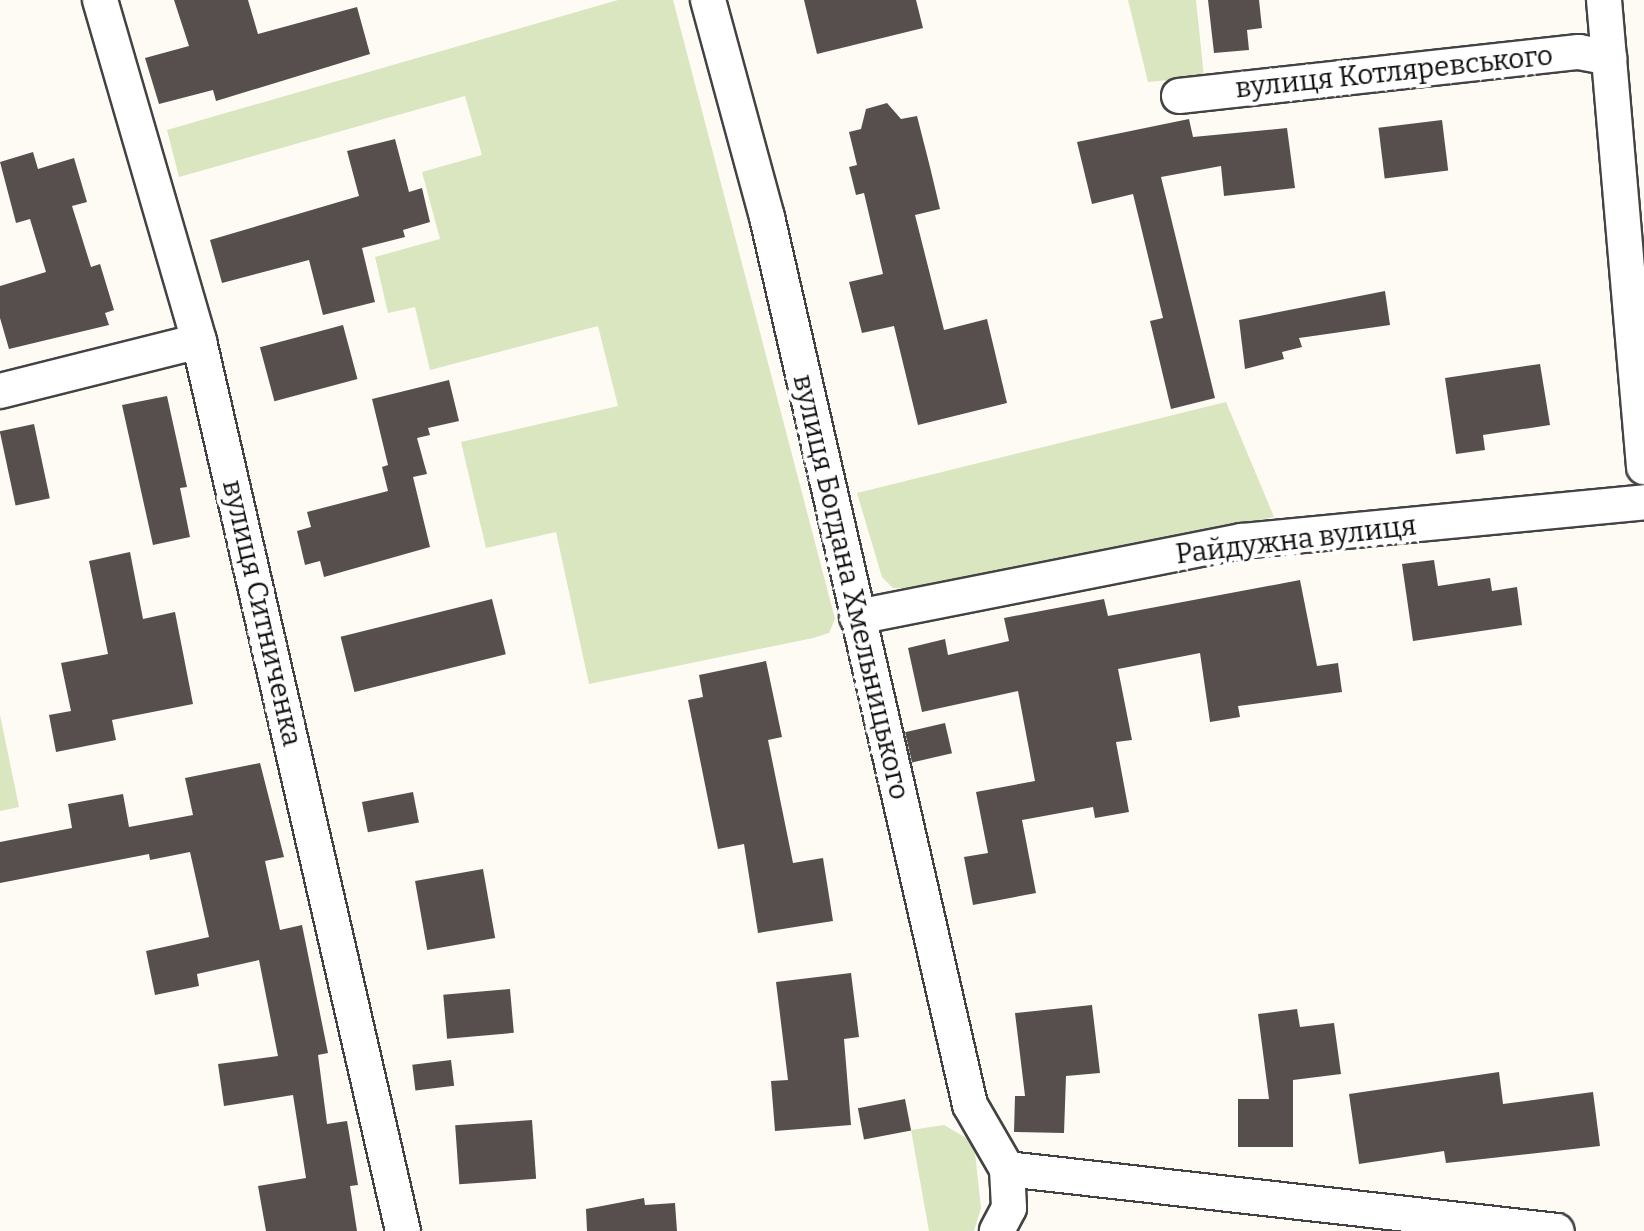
<!DOCTYPE html>
<html>
<head>
<meta charset="utf-8">
<style>
  body { margin:0 }
  #map { position:relative; width:1644px; height:1231px; overflow:hidden; background:#fefaf4; font-family:Bitter,serif }
  div>[style] { position:absolute }
  [style*='--x'] { left:calc(var(--x)*1px); top:calc(var(--y)*1px); width:calc(var(--w)*1px); rotate:calc(var(--a)*1deg) }
  .green>* { inset:0; background:#dae6c0 }
  .building>* { inset:0; background:#574f4d; transform-origin:0 0 }
  .roads { filter:drop-shadow(2px 0 #434343) drop-shadow(-2px 0 #434343) drop-shadow(0 2px #434343) drop-shadow(0 -2px #434343) }
  .street>* { height:34px; margin:-17px; padding:0 17px; transform-origin:17px; border-radius:17px; background:#fff }
  span { translate:-50% -50%; white-space:nowrap; text-align:center; line-height:1.15; -webkit-text-stroke:8px #fff; paint-order:stroke }
  .street-label { font-size:28px; color:#101010 }
</style>
</head>
<body>
<div id="map">
  <div class="green">
    <div style="clip-path:polygon(618px 0,673px 0,835px 619px,829px 633px,813px 638px,589px 684px,556px 532px,486px 548px,461px 442px,618px 406px,598px 326px,430px 370px,415px 307px,388px 313px,375px 257px,440px 239px,422px 172px,482px 155px,465px 96px,179px 177px,167px 130px)"></div>
    <div style="clip-path:polygon(1128px 0,1196px 0,1204px 77px,1148px 82px)"></div>
    <div style="clip-path:polygon(1226px 402px,1274px 517px,912px 588px,893px 588px,882px 577px,857px 493px)"></div>
    <div style="clip-path:polygon(0 715px,19px 807px,0 811px)"></div>
    <div style="clip-path:polygon(944px 1125px,968px 1139px,975px 1153px,981px 1208px,974px 1231px,929px 1231px,911px 1130px)"></div>
  </div>
  <div class="building">
    <div style="clip-path:polygon(174px 0,248px 0,258px 34px,357px 7px,370px 54px,216px 101px,213px 90px,159px 104px,145px 58px,189px 46px)"></div>
    <div style="clip-path:polygon(804px 0,916px 0,923px 28px,817px 54px)"></div>
    <div style="clip-path:polygon(1208px 0,1259px 0,1262px 28px,1247px 30px,1249px 50px,1214px 53px)"></div>
    <div style="clip-path:polygon(887px 103px,901px 119px,917px 116px,930px 167px,940px 209px,915px 215px,944px 330px,987px 319px,1007px 403px,918px 425px,894px 326px,862px 333px,849px 282px,883px 274px,864px 193px,856px 195px,849px 167px,857px 165px,849px 132px,861px 129px,866px 109px)"></div>
    <div style="clip-path:polygon(1189px 119px,1193px 137px,1287px 128px,1295px 188px,1224px 196px,1221px 166px,1161px 177px,1215px 398px,1171px 409px,1150px 321px,1163px 318px,1133px 194px,1092px 204px,1077px 142px)"></div>
    <div style="left:1442px;top:120px;width:51px;height:64px;rotate:83deg"></div>
    <div style="clip-path:polygon(395px 139px,409px 192px,422px 188px,430px 222px,403px 230px,405px 237px,362px 248px,375px 302px,323px 315px,309px 260px,222px 283px,210px 240px,359px 196px,347px 151px)"></div>
    <div style="clip-path:polygon(33px 152px,38px 169px,74px 158px,87px 202px,72px 206px,91px 267px,100px 264px,114px 310px,105px 313px,109px 325px,9px 349px,0 318px,0 286px,46px 272px,30px 219px,16px 223px,0 162px)"></div>
    <div style="clip-path:polygon(1385px 291px,1390px 325px,1299px 338px,1302px 347px,1282px 352px,1284px 359px,1245px 369px,1239px 320px)"></div>
    <div style="left:343px;top:325px;width:56px;height:86px;rotate:75deg"></div>
    <div style="clip-path:polygon(1540px 364px,1550px 425px,1483px 435px,1485px 450px,1456px 454px,1445px 378px)"></div>
    <div style="clip-path:polygon(449px 380px,459px 421px,428px 428px,430px 435px,417px 438px,427px 474px,413px 477px,430px 547px,324px 577px,320px 561px,305px 565px,297px 531px,311px 527px,307px 512px,388px 491px,382px 467px,388px 465px,372px 399px)"></div>
    <div style="clip-path:polygon(167px 396px,187px 487px,180px 488px,190px 537px,153px 545px,122px 405px)"></div>
    <div style="left:34px;top:424px;width:76px;height:35px;rotate:78deg"></div>
    <div style="clip-path:polygon(130px 552px,143px 619px,175px 612px,193px 704px,112px 720px,116px 740px,56px 752px,49px 715px,71px 711px,61px 663px,108px 654px,89px 561px)"></div>
    <div style="clip-path:polygon(1434px 560px,1438px 586px,1490px 578px,1492px 591px,1517px 587px,1522px 625px,1413px 641px,1402px 564px)"></div>
    <div style="clip-path:polygon(1300px 580px,1317px 666px,1338px 663px,1342px 692px,1238px 706px,1240px 717px,1210px 722px,1200px 653px,1118px 669px,1132px 740px,1116px 742px,1129px 812px,1095px 818px,1093px 807px,1022px 820px,1036px 893px,973px 905px,964px 857px,988px 853px,976px 792px,1035px 781px,1018px 691px,922px 712px,908px 648px,945px 639px,948px 655px,1009px 641px,1004px 618px,1104px 599px,1108px 616px)"></div>
    <div style="left:492px;top:599px;width:57px;height:156px;rotate:76deg"></div>
    <div style="clip-path:polygon(766px 661px,782px 737px,768px 740px,793px 863px,823px 858px,833px 921px,758px 933px,744px 844px,718px 849px,688px 700px,703px 697px,699px 675px)"></div>
    <div style="left:945px;top:723px;width:31px;height:41px;rotate:77deg"></div>
    <div style="clip-path:polygon(260px 763px,284px 857px,265px 861px,280px 930px,302px 925px,328px 1053px,318px 1055px,327px 1124px,347px 1121px,358px 1185px,350px 1186px,357px 1231px,266px 1231px,258px 1186px,306px 1178px,293px 1095px,224px 1106px,218px 1064px,278px 1056px,259px 960px,197px 974px,199px 986px,155px 995px,146px 951px,209px 937px,190px 852px,150px 860px,149px 854px,0 883px,0 842px,72px 828px,68px 804px,123px 794px,129px 827px,193px 815px,185px 778px)"></div>
    <div style="left:413px;top:792px;width:31px;height:52px;rotate:79deg"></div>
    <div style="left:483px;top:869px;width:70px;height:69px;rotate:80deg"></div>
    <div style="clip-path:polygon(851px 973px,859px 1037px,844px 1039px,851px 1125px,775px 1131px,771px 1081px,788px 1080px,776px 982px)"></div>
    <div style="left:510px;top:989px;width:44px;height:67px;rotate:85deg"></div>
    <div style="clip-path:polygon(1092px 1005px,1100px 1073px,1066px 1076px,1064px 1133px,1014px 1132px,1015px 1096px,1025px 1096px,1015px 1013px)"></div>
    <div style="clip-path:polygon(1297px 1009px,1300px 1027px,1334px 1023px,1341px 1074px,1293px 1080px,1293px 1147px,1238px 1147px,1238px 1099px,1269px 1099px,1258px 1014px)"></div>
    <div style="left:451px;top:1060px;width:26px;height:39px;rotate:83deg"></div>
    <div style="clip-path:polygon(1499px 1072px,1503px 1104px,1593px 1092px,1600px 1146px,1446px 1163px,1444px 1151px,1359px 1164px,1349px 1094px)"></div>
    <div style="left:905px;top:1099px;width:32px;height:48px;rotate:79deg"></div>
    <div style="left:532px;top:1120px;width:59px;height:77px;rotate:86deg"></div>
    <div style="clip-path:polygon(644px 1198px,645px 1205px,675px 1203px,677px 1231px,587px 1231px,586px 1209px)"></div>
  </div>
  <div class="roads">
    <div class="street">
      <div style="--x:100;--y:0;--w:355;--a:73.8"></div>
      <div style="--x:199;--y:341;--w:913;--a:77.09"></div>
      <div style="--x:708;--y:0;--w:225;--a:74.8"></div>
      <div style="--x:767;--y:217;--w:911;--a:77.12"></div>
      <div style="--x:970;--y:1105;--w:74;--a:60"></div>
      <div style="--x:1007;--y:1169;--w:39;--a:87"></div>
      <div style="--x:1009;--y:1208;--w:26;--a:118"></div>
      <div style="--x:1604;--y:0;--w:469;--a:85.1"></div>
      <div style="--x:1179;--y:96;--w:402;--a:-6.3"></div>
      <div style="--x:1579;--y:52;--w:31;--a:11"></div>
      <div style="--x:0;--y:391;--w:205;--a:-14.1"></div>
      <div style="--x:857;--y:617;--w:392;--a:-11.2"></div>
      <div style="--x:1242;--y:541;--w:404;--a:-5.5"></div>
      <div style="--x:1007;--y:1169;--w:553;--a:6.43"></div>
    </div>
  </div>
  <div class="street-label">
    <span style="left:1394px;top:72px;rotate:-6deg">вулиця Котляревського</span>
    <span style="left:1296px;top:540px;rotate:-7deg">Райдужна вулиця</span>
    <span style="left:851px;top:587px;rotate:77deg">вулиця Богдана Хмельницького</span>
    <span style="left:262px;top:613px;rotate:77deg">вулиця Ситниченка</span>
  </div>
</div>
</body>
</html>
